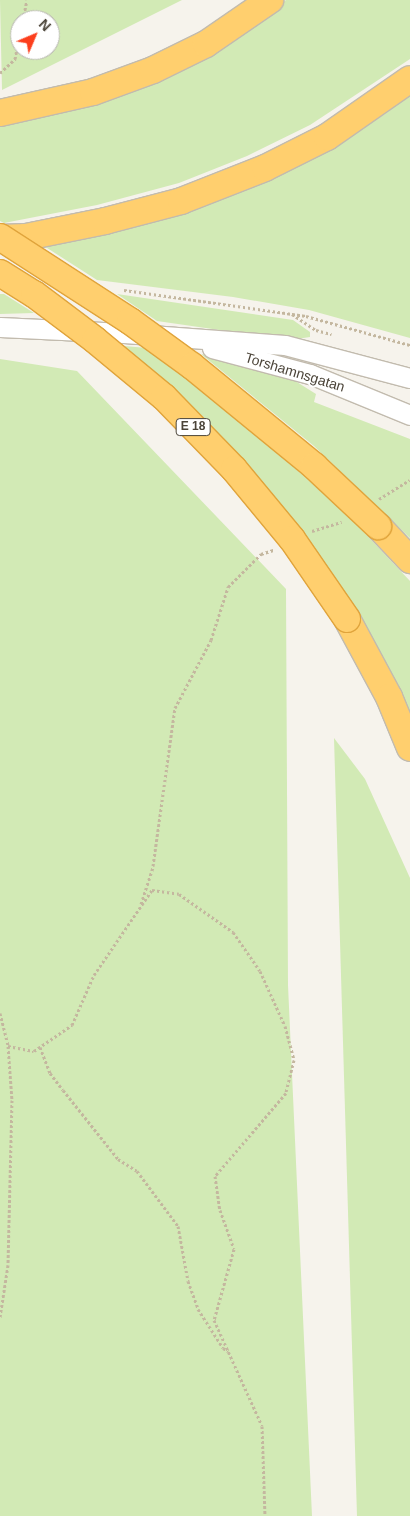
<!DOCTYPE html>
<html>
<head>
<meta charset="utf-8">
<style>
  body { margin:0 }
  #map { position:relative; width:410px; height:1516px; overflow:hidden; background:#f6f3ec; font-family:Arial,sans-serif }
  div>[style] { position:absolute }
  [style*='--x'] { left:calc(var(--x)*1px); top:calc(var(--y)*1px); width:calc(var(--w)*1px); rotate:calc(var(--a)*1deg) }
  .green>* { inset:0; background:#d2eab5 }
  .path>* { height:3px; margin-top:-1.5px; transform-origin:0; background:repeating-linear-gradient(90deg,#c4b79f 0 2.5px,transparent 0 5px) }
  .roads { filter:drop-shadow(1px 0 #c2bbae) drop-shadow(-1px 0 #c2bbae) drop-shadow(0 1px #c2bbae) drop-shadow(0 -1px #c2bbae) }
  .minor>* { height:19px; margin:-9.5px; padding:0 9.5px; transform-origin:9.5px; border-radius:9.5px; background:#fff }
  .highway>* { height:26px; margin:-13px; padding:0 13px; transform-origin:13px; border-radius:13px; background:#ffcf6e }
  .bridges { filter:drop-shadow(1px 0 #e0a43c) drop-shadow(-1px 0 #e0a43c) drop-shadow(0 1px #e0a43c) drop-shadow(0 -1px #e0a43c) }
  .highway-bridge>* { height:26px; margin:-13px; padding:0 13px; transform-origin:13px; border-radius:13px; background:#ffcf6e }
  span { translate:-50% -50%; white-space:nowrap; text-align:center; line-height:1.15; -webkit-text-stroke:4px #fff; paint-order:stroke }
  .shield-label span { padding:1px 4px; background:#fff; border:1px solid; border-radius:4px; -webkit-text-stroke-width:0 }
  .shield-label { font-size:12px; color:#4b4439; font-weight:700 }
  .street-label { font-size:14px; color:#4b4439 }
  .north { position:absolute; left:10px; top:10px; width:50px; height:50px; box-sizing:border-box; background:#fff; border:1px solid #b7b4b0; border-radius:50%; rotate:45deg; font-size:14px; font-weight:700; line-height:20px; text-align:center; color:#4b4439 }
  .north::after { content:''; display:block; margin:auto; width:18px; height:22px; background:#fc3f1d; clip-path:polygon(50% 0,100% 100%,50% 72%,0 100%) }
</style>
</head>
<body>
<div id="map">
  <div class="green">
    <div style="clip-path:polygon(evenodd,0 0,182px 0,2px 90px,0 0,20px 20px,50px 20px,50px 50px,20px 50px,20px 20px)"></div>
    <div style="clip-path:polygon(286px 0,410px 0,410px 59px,310px 125px,247px 156px,179px 183px,97px 205px,4px 223px,0 221px,0 123px,256px 25px)"></div>
    <div style="clip-path:polygon(410px 95px,410px 338px,309px 310px,233px 297px,97px 280px,44px 246px,167px 219px,249px 188px,320px 154px,385px 114px)"></div>
    <div style="clip-path:polygon(0 294px,4px 294px,34px 313px,0 314px)"></div>
    <div style="clip-path:polygon(117px 294px,293px 320px,310px 332px,310px 337px,290px 340px,157px 321px)"></div>
    <div style="clip-path:polygon(124px 346px,147px 348px,213px 397px,343px 510px,410px 581px,410px 712px,357px 612px,284px 508px,189px 404px)"></div>
    <div style="clip-path:polygon(201px 354px,284px 374px,316px 394px,314px 402px,410px 439px,410px 538px,314px 446px)"></div>
    <div style="clip-path:polygon(0 359px,77px 371px,286px 589px,288px 985px,312px 1516px,0 1516px)"></div>
    <div style="clip-path:polygon(334px 738px,365px 779px,410px 878px,410px 1516px,357px 1516px)"></div>
  </div>
  <div class="path">
    <div style="--x:23;--y:20;--w:20;--a:-79"></div>
    <div style="--x:0;--y:73;--w:21;--a:-43"></div>
    <div style="--x:15;--y:59;--w:25;--a:-79"></div>
    <div style="--x:124;--y:290;--w:184;--a:8.1"></div>
    <div style="--x:306;--y:316;--w:108;--a:15.6"></div>
    <div style="--x:292;--y:314;--w:29;--a:34"></div>
    <div style="--x:316;--y:330;--w:16;--a:15"></div>
    <div style="--x:379;--y:499;--w:36;--a:-32"></div>
    <div style="--x:312;--y:531;--w:31;--a:-17"></div>
    <div style="--x:141;--y:904;--w:40;--a:-72"></div>
    <div style="--x:153;--y:866;--w:160;--a:-82.1"></div>
    <div style="--x:175;--y:708;--w:77;--a:-62.1"></div>
    <div style="--x:211;--y:640;--w:56;--a:-72.2"></div>
    <div style="--x:228;--y:587;--w:47;--a:-45"></div>
    <div style="--x:261;--y:554;--w:13;--a:-18"></div>
    <div style="--x:0;--y:1013;--w:34;--a:76"></div>
    <div style="--x:8;--y:1046;--w:54;--a:85.8"></div>
    <div style="--x:12;--y:1100;--w:165;--a:91.4"></div>
    <div style="--x:8;--y:1265;--w:53;--a:98.7"></div>
    <div style="--x:8;--y:1046;--w:26;--a:11"></div>
    <div style="--x:34;--y:1051;--w:46;--a:-34.4"></div>
    <div style="--x:72;--y:1025;--w:55;--a:-66.3"></div>
    <div style="--x:94;--y:975;--w:103;--a:-55.7"></div>
    <div style="--x:152;--y:890;--w:27;--a:8"></div>
    <div style="--x:179;--y:894;--w:66;--a:35.1"></div>
    <div style="--x:233;--y:932;--w:47;--a:55.3"></div>
    <div style="--x:260;--y:971;--w:60;--a:65.6"></div>
    <div style="--x:285;--y:1026;--w:35;--a:75"></div>
    <div style="--x:294;--y:1060;--w:34;--a:104"></div>
    <div style="--x:286;--y:1093;--w:109;--a:130.5"></div>
    <div style="--x:215;--y:1176;--w:34;--a:82"></div>
    <div style="--x:220;--y:1210;--w:41;--a:70.3"></div>
    <div style="--x:234;--y:1249;--w:74;--a:105.7"></div>
    <div style="--x:214;--y:1320;--w:116;--a:65.6"></div>
    <div style="--x:262;--y:1426;--w:90;--a:88.1"></div>
    <div style="--x:40;--y:1047;--w:28;--a:69"></div>
    <div style="--x:50;--y:1073;--w:21;--a:53"></div>
    <div style="--x:63;--y:1090;--w:88;--a:51.4"></div>
    <div style="--x:118;--y:1159;--w:22;--a:32"></div>
    <div style="--x:137;--y:1171;--w:69;--a:53.3"></div>
    <div style="--x:178;--y:1226;--w:56;--a:79.7"></div>
    <div style="--x:188;--y:1281;--w:30;--a:70"></div>
    <div style="--x:198;--y:1309;--w:46;--a:57.3"></div>
    <div style="--x:223;--y:1348;--w:6;--a:31"></div>
  </div>
  <div class="roads">
    <div class="minor">
      <div style="--x:0;--y:327;--w:124;--a:2.8"></div>
      <div style="--x:124;--y:333;--w:161;--a:4.3"></div>
      <div style="--x:285;--y:345;--w:129;--a:14.8"></div>
      <div style="--x:212;--y:348;--w:101;--a:14.9"></div>
      <div style="--x:310;--y:374;--w:108;--a:22.3"></div>
    </div>
    <div class="highway">
      <div style="--x:0;--y:113;--w:95;--a:-12.7"></div>
      <div style="--x:93;--y:92;--w:64;--a:-20.1"></div>
      <div style="--x:153;--y:70;--w:59;--a:-26.1"></div>
      <div style="--x:206;--y:44;--w:78;--a:-34.5"></div>
      <div style="--x:0;--y:238;--w:26;--a:-2"></div>
      <div style="--x:26;--y:237;--w:81;--a:-11.4"></div>
      <div style="--x:105;--y:221;--w:79;--a:-14.7"></div>
      <div style="--x:181;--y:201;--w:90;--a:-21.4"></div>
      <div style="--x:265;--y:168;--w:69;--a:-26.6"></div>
      <div style="--x:327;--y:137;--w:101;--a:-34.9"></div>
      <div style="--x:378;--y:526;--w:47;--a:46.7"></div>
      <div style="--x:347;--y:619;--w:89;--a:61.7"></div>
      <div style="--x:389;--y:697;--w:55;--a:67.6"></div>
    </div>
  </div>
  <div class="bridges">
    <div class="highway-bridge">
      <div style="--x:0;--y:237;--w:155;--a:32.9"></div>
      <div style="--x:130;--y:321;--w:77;--a:36"></div>
      <div style="--x:192;--y:366;--w:158;--a:39.3"></div>
      <div style="--x:314;--y:466;--w:88;--a:43.2"></div>
      <div style="--x:0;--y:273;--w:40;--a:32"></div>
      <div style="--x:34;--y:294;--w:76;--a:37"></div>
      <div style="--x:95;--y:340;--w:89;--a:39.6"></div>
      <div style="--x:164;--y:397;--w:100;--a:45.8"></div>
      <div style="--x:234;--y:469;--w:91;--a:50.4"></div>
      <div style="--x:292;--y:539;--w:97;--a:55.5"></div>
    </div>
  </div>
  <div class="shield-label">
    <span style="left:193px;top:427px">E 18</span>
  </div>
  <div class="street-label">
    <span style="left:295px;top:372px;rotate:17deg">Torshamnsgatan</span>
  </div>
  <div class="north">N</div>
</div>
</body>
</html>
